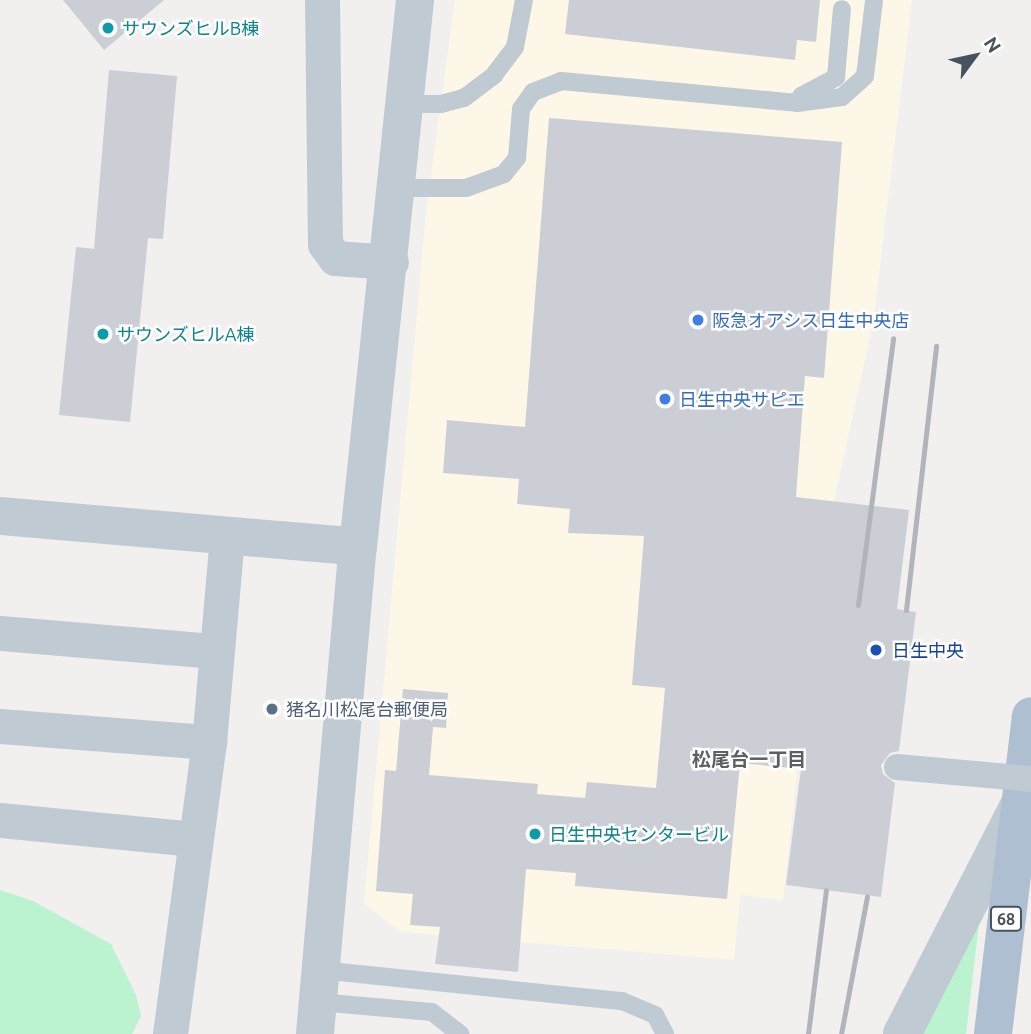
<!DOCTYPE html>
<html>
<head>
<meta charset="utf-8">
<style>
  body { margin:0 }
  #map { position:relative; width:1031px; height:1034px; overflow:hidden; background:#f2efef; font-family:Ubuntu,"Noto Sans JP",sans-serif }
  div>[style] { position:absolute }
  [style*='--x'] { left:calc(var(--x)*1px); top:calc(var(--y)*1px); width:calc(var(--w)*1px); rotate:calc(var(--a)*1deg) }
  .commercial>* { inset:0; background:#fdf7e8 }
  .green>* { inset:0; background:#bbf3d0 }
  .building>* { inset:0; background:#cbced5 }
  .service>* { height:18px; margin:-9px; padding:0 9px; transform-origin:9px; border-radius:9px; background:#bfcad3 }
  .minor>* { height:35px; margin:-17.5px; padding:0 17.5px; transform-origin:17.5px; border-radius:17.5px; background:#bfcad3 }
  .tertiary>* { height:38px; margin:-19px; padding:0 19px; transform-origin:19px; border-radius:19px; background:#bfcad3 }
  .primary>* { height:38px; margin:-19px; padding:0 19px; transform-origin:19px; border-radius:19px; background:#adbfd1 }
  .rail>* { height:5px; margin:-2.5px; padding:0 2.5px; transform-origin:2.5px; border-radius:2.5px; background:#b1b5bb }
  .pedestrian-bridge>* { height:26px; margin:-13px; padding:0 13px; transform-origin:13px; border-radius:13px; background:#bfcad3 }
  .dots>* { width:19px; height:19px; translate:-50% -50%; box-sizing:border-box; border:4px solid #fff; border-radius:50% }
  span { translate:-50% -50%; white-space:nowrap; text-align:center; line-height:1.15; -webkit-text-stroke:5px #fff; paint-order:stroke }
  .shield-label span { padding:2px 5px; background:#fff; border:2px solid; border-radius:5px; -webkit-text-stroke-width:0 }
  .shield-label { font-size:16px; color:#46535f; font-weight:700 }
  .culture-label { font-size:18px; color:#0d838f }
  .left { translate:0 -50%; text-align:left }
  .shop-label { font-size:18px; color:#366cbe }
  .transit-label { font-size:18px; color:#164399 }
  .service-label { font-size:18px; color:#4e5e75 }
  .neighbourhood-label { font-size:19px; color:#5b6065; font-weight:700 }
  .north { position:absolute; left:940px; top:21px; width:70px; height:70px; -webkit-text-stroke:5px #fff; paint-order:stroke; rotate:57deg; font-size:19px; font-weight:700; line-height:28px; text-align:center; color:#46535f }
  .north::after { content:''; display:block; margin:auto; width:24px; height:32px; background:#46535f; clip-path:polygon(50% 0,100% 100%,50% 72%,0 100%) }
</style>
</head>
<body>
<div id="map">
  <div class="commercial">
    <div style="clip-path:polygon(455px 0,912px 0,873px 323px,820px 565px,783px 900px,740px 895px,734px 960px,401px 932px,364px 904px,426px 213px)"></div>
  </div>
  <div class="green">
    <div style="clip-path:polygon(0 890px,33px 901px,111px 944px,136px 995px,141px 1016px,132px 1034px,0 1034px)"></div>
    <div style="clip-path:polygon(981px 906px,966px 1034px,921px 1034px)"></div>
  </div>
  <div class="building">
    <div style="clip-path:polygon(63px 0,164px 0,104px 50px)"></div>
    <div style="clip-path:polygon(569px 0,820px 0,816px 42px,797px 40px,795px 60px,565px 34px)"></div>
    <div style="clip-path:polygon(109px 70px,177px 76px,163px 239px,148px 238px,130px 422px,59px 415px,76px 247px,94px 249px)"></div>
    <div style="clip-path:polygon(549px 118px,842px 142px,824px 378px,805px 376px,796px 497px,909px 510px,897px 609px,916px 612px,899px 751px,890px 753px,881px 765px,883px 774px,895px 783px,881px 897px,786px 885px,801px 769px,740px 763px,727px 899px,575px 886px,576px 873px,526px 869px,518px 972px,435px 964px,440px 927px,410px 925px,413px 894px,376px 891px,385px 770px,396px 771px,403px 689px,448px 693px,446px 728px,433px 727px,429px 775px,538px 784px,537px 794px,585px 798px,587px 782px,656px 788px,665px 688px,632px 685px,644px 536px,568px 533px,570px 509px,517px 504px,519px 479px,443px 473px,447px 420px,525px 427px)"></div>
  </div>
  <div class="service">
    <div style="--x:801;--y:96;--w:40;--a:-28"></div>
    <div style="--x:836;--y:77;--w:68;--a:-85"></div>
    <div style="--x:405;--y:104;--w:36;--a:0"></div>
    <div style="--x:441;--y:104;--w:24;--a:-15"></div>
    <div style="--x:464;--y:98;--w:38;--a:-37"></div>
    <div style="--x:494;--y:75;--w:35;--a:-53"></div>
    <div style="--x:515;--y:47;--w:48;--a:-79.2"></div>
    <div style="--x:397;--y:188;--w:69;--a:0"></div>
    <div style="--x:466;--y:188;--w:40;--a:-20.2"></div>
    <div style="--x:504;--y:174;--w:21;--a:-51"></div>
    <div style="--x:517;--y:158;--w:49;--a:-85.3"></div>
    <div style="--x:521;--y:109;--w:21;--a:-55"></div>
    <div style="--x:533;--y:92;--w:30;--a:-21"></div>
    <div style="--x:561;--y:81;--w:237;--a:5.3"></div>
    <div style="--x:797;--y:103;--w:45;--a:-7.6"></div>
    <div style="--x:842;--y:97;--w:31;--a:-42"></div>
    <div style="--x:865;--y:76;--w:77;--a:-83.2"></div>
    <div style="--x:320;--y:970;--w:304;--a:5.9"></div>
    <div style="--x:622;--y:1001;--w:36;--a:23"></div>
    <div style="--x:655;--y:1015;--w:21;--a:62"></div>
    <div style="--x:318;--y:1002;--w:114;--a:5"></div>
    <div style="--x:432;--y:1012;--w:36;--a:38"></div>
  </div>
  <div class="minor">
    <div style="--x:322;--y:0;--w:244;--a:89.3"></div>
    <div style="--x:325;--y:244;--w:17;--a:54"></div>
    <div style="--x:335;--y:258;--w:56;--a:4.1"></div>
    <div style="--x:0;--y:633;--w:216;--a:4.8"></div>
    <div style="--x:0;--y:726;--w:210;--a:4.4"></div>
    <div style="--x:0;--y:820;--w:195;--a:5.6"></div>
    <div style="--x:170;--y:1034;--w:295;--a:-82.4"></div>
    <div style="--x:209;--y:742;--w:206;--a:-85"></div>
  </div>
  <div class="tertiary">
    <div style="--x:0;--y:516;--w:359;--a:4.9"></div>
    <div style="--x:315;--y:1034;--w:489;--a:-85"></div>
    <div style="--x:358;--y:547;--w:550;--a:-84.05"></div>
    <div style="--x:902;--y:1034;--w:257;--a:-62.9"></div>
  </div>
  <div class="primary">
    <div style="--x:993;--y:1034;--w:320;--a:-83.2"></div>
  </div>
  <div class="rail">
    <div style="--x:858;--y:605;--w:269;--a:-82.5"></div>
    <div style="--x:906;--y:610;--w:266;--a:-83.5"></div>
    <div style="--x:808;--y:1034;--w:145;--a:-82.9"></div>
    <div style="--x:841;--y:1034;--w:140;--a:-79.3"></div>
  </div>
  <div class="pedestrian-bridge">
    <div style="--x:897;--y:767;--w:135;--a:5.1"></div>
  </div>
  <div class="dots">
    <div style="left:108px;top:28px;background:#0f9aa8"></div>
    <div style="left:698px;top:320px;background:#3f7fe0"></div>
    <div style="left:103px;top:334px;background:#0f9aa8"></div>
    <div style="left:665px;top:399px;background:#3f7fe0"></div>
    <div style="left:876px;top:650px;background:#1a4fb4"></div>
    <div style="left:272px;top:709px;background:#5c6f8a"></div>
    <div style="left:535px;top:834px;background:#0f9aa8"></div>
  </div>
  <div class="shield-label">
    <span style="left:1006px;top:919px">68</span>
  </div>
  <div class="culture-label">
    <span class="left" style="left:122px;top:28px">サウンズヒルB棟</span>
    <span class="left" style="left:117px;top:334px">サウンズヒルA棟</span>
    <span class="left" style="left:549px;top:834px">日生中央センタービル</span>
  </div>
  <div class="shop-label">
    <span class="left" style="left:712px;top:320px">阪急オアシス日生中央店</span>
    <span class="left" style="left:679px;top:399px">日生中央サピエ</span>
  </div>
  <div class="transit-label">
    <span class="left" style="left:892px;top:650px">日生中央</span>
  </div>
  <div class="service-label">
    <span class="left" style="left:286px;top:709px">猪名川松尾台郵便局</span>
  </div>
  <div class="neighbourhood-label">
    <span style="left:749px;top:760px">松尾台一丁目</span>
  </div>
  <div class="north">N</div>
</div>
</body>
</html>
